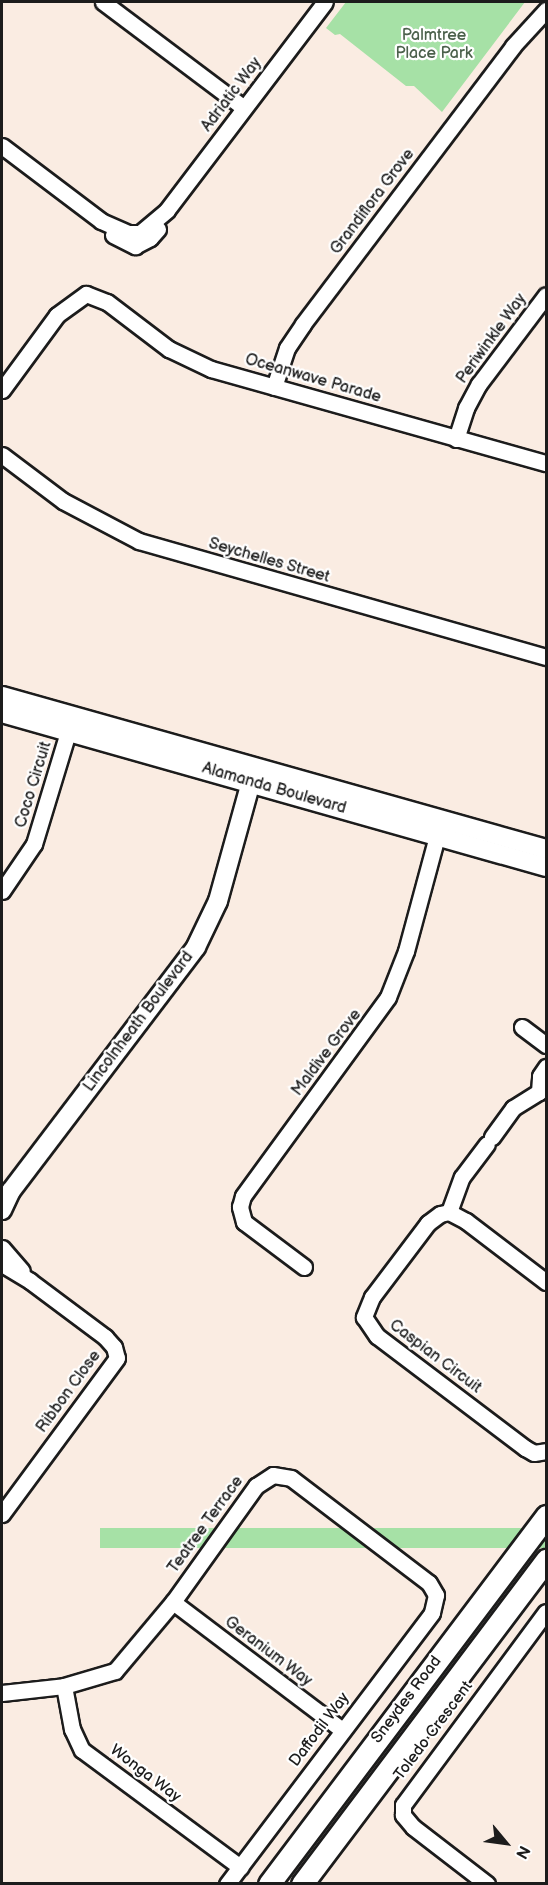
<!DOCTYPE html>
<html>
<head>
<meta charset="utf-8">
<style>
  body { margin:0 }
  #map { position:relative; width:548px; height:1885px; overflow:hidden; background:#faece2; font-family:"Balsamiq Sans",sans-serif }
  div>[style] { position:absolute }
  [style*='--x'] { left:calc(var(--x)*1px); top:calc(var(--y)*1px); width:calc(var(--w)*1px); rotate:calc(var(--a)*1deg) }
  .green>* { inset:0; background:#a6e1a6; transform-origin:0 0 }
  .roads { filter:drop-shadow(2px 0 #1c1c1c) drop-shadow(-2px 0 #1c1c1c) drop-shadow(0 2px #1c1c1c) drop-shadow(0 -2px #1c1c1c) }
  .minor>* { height:15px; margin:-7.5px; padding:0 7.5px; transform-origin:7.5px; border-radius:7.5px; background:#fff }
  .tertiary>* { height:18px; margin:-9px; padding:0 9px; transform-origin:9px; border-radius:9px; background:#fff }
  .secondary>* { height:21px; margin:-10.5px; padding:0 10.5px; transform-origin:10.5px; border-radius:10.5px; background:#fff }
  span { translate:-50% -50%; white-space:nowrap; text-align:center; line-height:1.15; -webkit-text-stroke:4.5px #fff; paint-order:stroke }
  .park-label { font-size:16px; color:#4c614c }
  .street-label { font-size:16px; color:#1c1c1c }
  .frame { position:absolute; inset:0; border:3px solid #1c1c1c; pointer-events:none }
  .north { position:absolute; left:476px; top:1813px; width:60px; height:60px; -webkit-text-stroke:4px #fff; paint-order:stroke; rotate:119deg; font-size:16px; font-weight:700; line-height:24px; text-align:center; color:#1c1c1c }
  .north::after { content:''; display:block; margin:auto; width:21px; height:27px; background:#1c1c1c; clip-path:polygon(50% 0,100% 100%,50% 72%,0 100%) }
</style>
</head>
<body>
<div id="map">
  <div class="green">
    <div style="clip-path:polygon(346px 2px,525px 2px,442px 112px,414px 86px,406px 86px,340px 34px,335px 35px,326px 28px)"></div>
    <div style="left:546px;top:1528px;width:20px;height:446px;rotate:90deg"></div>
  </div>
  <div class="roads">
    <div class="minor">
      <div style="--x:103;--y:2;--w:176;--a:36.9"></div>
      <div style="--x:2;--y:146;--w:124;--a:37.1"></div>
      <div style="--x:101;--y:221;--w:30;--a:24"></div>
      <div style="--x:128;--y:233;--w:12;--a:0"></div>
      <div style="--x:140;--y:233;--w:35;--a:-40"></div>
      <div style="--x:167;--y:210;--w:261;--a:-52.8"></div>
      <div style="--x:113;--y:235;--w:25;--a:27"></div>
      <div style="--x:135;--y:246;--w:17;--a:-28"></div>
      <div style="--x:150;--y:238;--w:12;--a:-48"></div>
      <div style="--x:274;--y:387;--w:41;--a:-71.6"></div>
      <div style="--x:287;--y:348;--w:29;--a:-56"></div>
      <div style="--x:303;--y:324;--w:348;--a:-52.9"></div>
      <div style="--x:513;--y:46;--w:49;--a:-47.5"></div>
      <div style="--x:2;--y:390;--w:93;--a:-53.7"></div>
      <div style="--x:57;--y:315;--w:36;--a:-36"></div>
      <div style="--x:86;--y:294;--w:22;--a:21"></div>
      <div style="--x:107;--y:302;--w:78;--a:37.2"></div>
      <div style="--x:169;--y:349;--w:47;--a:25.5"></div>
      <div style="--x:211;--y:369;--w:348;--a:15.7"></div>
      <div style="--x:456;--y:439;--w:33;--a:-72"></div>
      <div style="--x:466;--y:408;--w:27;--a:-62"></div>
      <div style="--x:479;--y:384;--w:111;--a:-53"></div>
      <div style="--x:2;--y:455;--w:76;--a:37"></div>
      <div style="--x:63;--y:501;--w:86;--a:27.8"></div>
      <div style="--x:139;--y:541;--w:423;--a:15.9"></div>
      <div style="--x:2;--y:891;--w:57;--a:-55.8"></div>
      <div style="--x:34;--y:844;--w:127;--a:-73.1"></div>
      <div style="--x:522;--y:1027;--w:30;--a:37"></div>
      <div style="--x:492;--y:1137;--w:36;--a:-54"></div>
      <div style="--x:513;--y:1108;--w:31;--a:-32"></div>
      <div style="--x:539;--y:1092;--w:16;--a:-86"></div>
      <div style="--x:540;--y:1076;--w:11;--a:-56"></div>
      <div style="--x:449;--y:1212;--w:37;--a:-70"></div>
      <div style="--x:462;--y:1177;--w:41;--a:-52.9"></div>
      <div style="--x:2;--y:1248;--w:30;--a:49"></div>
      <div style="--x:2;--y:1264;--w:33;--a:31"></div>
      <div style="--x:30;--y:1281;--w:94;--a:36.7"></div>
      <div style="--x:105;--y:1337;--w:13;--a:48"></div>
      <div style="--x:114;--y:1347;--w:11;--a:75"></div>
      <div style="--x:117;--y:1358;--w:194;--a:126.4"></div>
      <div style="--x:304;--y:1267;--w:75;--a:-143.1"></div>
      <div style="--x:244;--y:1222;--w:16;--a:-105"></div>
      <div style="--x:240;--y:1207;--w:11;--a:-75"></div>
      <div style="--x:243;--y:1196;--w:246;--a:-53.9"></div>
      <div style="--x:388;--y:997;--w:49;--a:-68.6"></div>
      <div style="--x:406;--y:951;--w:131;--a:-74.9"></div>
      <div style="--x:546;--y:1282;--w:101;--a:-142.7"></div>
      <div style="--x:466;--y:1221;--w:19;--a:-152"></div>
      <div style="--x:449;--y:1212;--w:9;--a:167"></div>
      <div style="--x:440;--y:1214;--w:15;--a:143"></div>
      <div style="--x:428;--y:1223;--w:93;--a:127.1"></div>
      <div style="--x:372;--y:1297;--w:22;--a:112"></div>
      <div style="--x:364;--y:1317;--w:23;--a:56"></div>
      <div style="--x:377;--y:1336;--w:186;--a:37.1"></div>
      <div style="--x:525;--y:1448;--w:10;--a:29"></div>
      <div style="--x:534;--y:1453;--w:12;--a:-9"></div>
      <div style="--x:173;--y:1602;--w:212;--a:37.1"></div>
      <div style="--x:64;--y:1686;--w:44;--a:79.5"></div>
      <div style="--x:72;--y:1729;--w:23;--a:65"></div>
      <div style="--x:82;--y:1750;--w:197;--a:36.5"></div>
      <div style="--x:2;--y:1693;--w:62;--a:-6.4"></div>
      <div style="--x:64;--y:1686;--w:53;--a:-16.4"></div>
      <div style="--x:115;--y:1671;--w:90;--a:-50"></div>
      <div style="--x:173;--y:1602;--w:143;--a:-54.4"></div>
      <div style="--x:256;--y:1486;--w:20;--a:-33"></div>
      <div style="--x:273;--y:1475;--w:18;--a:9"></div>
      <div style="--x:291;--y:1478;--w:173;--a:37.3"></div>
      <div style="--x:429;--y:1583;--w:14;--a:60"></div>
      <div style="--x:436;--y:1595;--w:18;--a:103"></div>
      <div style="--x:432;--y:1613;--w:340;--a:127.1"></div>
      <div style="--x:487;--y:1884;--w:93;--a:-142.4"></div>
      <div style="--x:413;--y:1827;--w:16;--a:-130"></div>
      <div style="--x:403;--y:1815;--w:10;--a:-90"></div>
      <div style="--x:403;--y:1805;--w:240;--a:-53.5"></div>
    </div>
    <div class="tertiary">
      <div style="--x:2;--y:696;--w:565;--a:15.71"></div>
      <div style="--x:2;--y:713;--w:565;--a:15.81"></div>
      <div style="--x:2;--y:1210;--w:21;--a:-65"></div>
      <div style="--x:11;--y:1191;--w:306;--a:-52.8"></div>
      <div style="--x:196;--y:947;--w:51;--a:-64.4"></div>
      <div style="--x:218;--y:901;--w:135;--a:-74.5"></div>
    </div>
    <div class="secondary">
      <div style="--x:269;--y:1884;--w:461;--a:-53"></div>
      <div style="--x:302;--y:1884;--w:406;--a:-53"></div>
    </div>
  </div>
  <div class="park-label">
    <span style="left:434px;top:45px">Palmtree<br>Place Park</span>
  </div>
  <div class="street-label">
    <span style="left:232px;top:95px;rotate:-53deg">Adriatic Way</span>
    <span style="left:373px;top:202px;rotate:-53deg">Grandiflora Grove</span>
    <span style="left:492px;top:339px;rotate:-54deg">Periwinkle Way</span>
    <span style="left:313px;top:379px;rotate:16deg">Oceanwave Parade</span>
    <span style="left:269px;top:561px;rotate:16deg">Seychelles Street</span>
    <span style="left:34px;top:785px;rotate:-73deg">Coco Circuit</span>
    <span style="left:274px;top:789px;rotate:16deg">Alamanda Boulevard</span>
    <span style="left:139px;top:1022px;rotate:-53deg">Lincolnheath Boulevard</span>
    <span style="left:327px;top:1053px;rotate:-53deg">Maldive Grove</span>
    <span style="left:435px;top:1357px;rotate:37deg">Caspian Circuit</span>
    <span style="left:69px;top:1392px;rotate:-54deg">Ribbon Close</span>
    <span style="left:206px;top:1525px;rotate:-54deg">Teatree Terrace</span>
    <span style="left:268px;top:1652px;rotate:37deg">Geranium Way</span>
    <span style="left:407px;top:1700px;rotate:-53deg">Sneydes Road</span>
    <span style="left:320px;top:1730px;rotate:-53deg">Daffodil Way</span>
    <span style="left:434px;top:1731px;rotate:-53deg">Toledo Crescent</span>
    <span style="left:145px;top:1774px;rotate:37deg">Wonga Way</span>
  </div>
  <div class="frame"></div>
  <div class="north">N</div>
</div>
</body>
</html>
